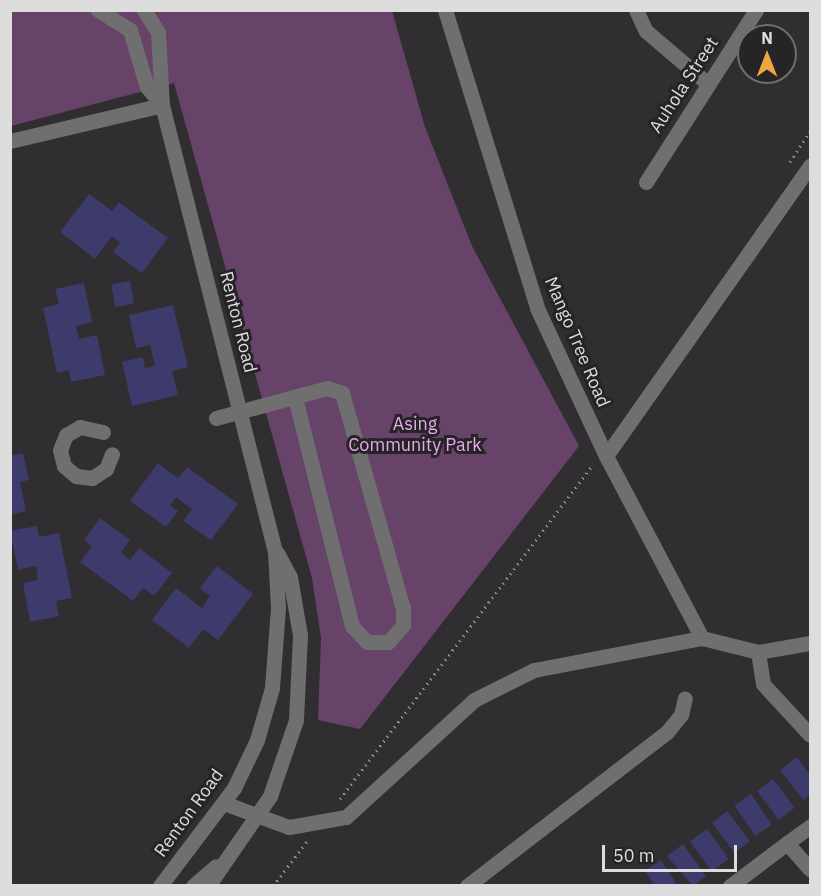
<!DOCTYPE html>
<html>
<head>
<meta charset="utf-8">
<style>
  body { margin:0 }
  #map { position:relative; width:821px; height:896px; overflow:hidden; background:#302e30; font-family:"IBM Plex Sans",sans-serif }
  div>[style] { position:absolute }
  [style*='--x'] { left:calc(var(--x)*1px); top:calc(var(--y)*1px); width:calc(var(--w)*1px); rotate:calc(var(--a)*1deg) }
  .green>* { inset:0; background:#674369 }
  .building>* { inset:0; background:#3d3a6c; transform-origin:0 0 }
  .path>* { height:3px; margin-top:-1.5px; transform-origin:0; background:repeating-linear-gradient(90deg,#908e90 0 1.5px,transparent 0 6px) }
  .minor>* { height:15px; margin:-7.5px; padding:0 7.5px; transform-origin:7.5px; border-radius:7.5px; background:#6e6f6e }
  span { translate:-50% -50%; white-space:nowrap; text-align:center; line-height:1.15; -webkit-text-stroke:6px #262426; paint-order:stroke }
  .street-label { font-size:18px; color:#deddde }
  .park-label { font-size:18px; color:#e7a9eb }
  .frame { position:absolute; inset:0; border:12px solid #deddde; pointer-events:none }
  .north { position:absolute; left:737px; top:24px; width:60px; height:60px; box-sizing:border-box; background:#262426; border:2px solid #706e70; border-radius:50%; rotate:0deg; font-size:16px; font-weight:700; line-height:24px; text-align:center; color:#deddde }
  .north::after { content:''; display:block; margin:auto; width:21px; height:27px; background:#f0a63e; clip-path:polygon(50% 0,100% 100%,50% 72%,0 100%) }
  .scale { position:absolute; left:602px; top:845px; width:135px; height:27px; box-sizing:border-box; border:3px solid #deddde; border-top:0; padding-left:8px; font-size:18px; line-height:21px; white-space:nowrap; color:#deddde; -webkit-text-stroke:4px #262426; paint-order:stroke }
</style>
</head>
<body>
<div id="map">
  <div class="green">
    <div style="clip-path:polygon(11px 11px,392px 11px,425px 127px,472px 246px,579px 446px,360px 729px,318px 720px,321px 638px,312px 578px,174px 83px,11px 126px)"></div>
  </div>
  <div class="building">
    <div style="clip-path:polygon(89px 194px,112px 211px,119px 202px,168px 238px,142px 273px,113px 252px,120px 243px,112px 236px,95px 259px,60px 232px)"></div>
    <div style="left:130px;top:281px;width:23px;height:19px;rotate:80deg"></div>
    <div style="clip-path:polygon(84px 283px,92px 322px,76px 326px,79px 339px,97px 335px,105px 375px,71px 382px,69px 370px,57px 373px,43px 308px,59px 304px,55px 289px)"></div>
    <div style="clip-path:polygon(173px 305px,188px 367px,172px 371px,178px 395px,132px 406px,122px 362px,143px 357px,145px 368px,155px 366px,150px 345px,136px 348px,129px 315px)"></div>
    <div style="clip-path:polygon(23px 453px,29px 480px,20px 482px,26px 511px,10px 515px,10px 456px)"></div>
    <div style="clip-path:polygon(158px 463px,178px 478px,187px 467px,238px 504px,211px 540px,183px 521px,192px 509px,176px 497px,170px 505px,178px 511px,166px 527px,130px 501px)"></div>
    <div style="clip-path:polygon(100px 518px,130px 540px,121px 552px,130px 560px,139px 548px,172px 573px,154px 596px,143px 588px,133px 601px,80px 562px,92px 546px,84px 540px)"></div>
    <div style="clip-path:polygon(37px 526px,39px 537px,59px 533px,72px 598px,56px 601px,59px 616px,30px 622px,23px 583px,38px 580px,36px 566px,18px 570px,10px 531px)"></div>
    <div style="clip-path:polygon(217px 566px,253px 594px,218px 640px,203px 629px,189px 648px,152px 620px,176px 588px,202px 608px,210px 596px,200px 588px)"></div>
    <div style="clip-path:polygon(797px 757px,810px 775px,810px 795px,803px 800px,780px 770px)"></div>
    <div style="left:773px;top:779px;width:36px;height:20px;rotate:53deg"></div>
    <div style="left:751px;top:794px;width:37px;height:20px;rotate:56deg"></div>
    <div style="left:727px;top:811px;width:38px;height:19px;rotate:53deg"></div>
    <div style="left:707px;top:829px;width:37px;height:21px;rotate:54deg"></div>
    <div style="clip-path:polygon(683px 844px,706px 876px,693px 886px,667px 856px)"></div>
    <div style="clip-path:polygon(661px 860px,678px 886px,655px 886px,645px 871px)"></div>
  </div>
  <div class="path">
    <div style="--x:790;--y:162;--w:37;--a:-57"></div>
    <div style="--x:340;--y:799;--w:420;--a:-52.9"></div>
    <div style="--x:273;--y:886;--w:58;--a:-52.7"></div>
  </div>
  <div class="minor">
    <div style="--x:98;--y:10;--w:38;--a:32"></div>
    <div style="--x:130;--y:30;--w:59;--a:73.4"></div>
    <div style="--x:147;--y:87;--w:23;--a:50"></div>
    <div style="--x:144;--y:10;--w:26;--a:58"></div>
    <div style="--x:158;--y:32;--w:73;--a:86.9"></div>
    <div style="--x:162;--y:105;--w:460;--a:75.8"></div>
    <div style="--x:275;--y:551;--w:57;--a:87"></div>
    <div style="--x:278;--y:608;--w:80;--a:94.3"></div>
    <div style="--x:272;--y:688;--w:54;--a:106.1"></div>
    <div style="--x:257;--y:740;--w:53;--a:115.6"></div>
    <div style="--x:234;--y:788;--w:123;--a:127.1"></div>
    <div style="--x:445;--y:10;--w:312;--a:72.8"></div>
    <div style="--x:537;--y:308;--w:163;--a:65"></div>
    <div style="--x:606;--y:456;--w:206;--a:62.2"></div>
    <div style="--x:636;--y:10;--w:23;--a:65"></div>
    <div style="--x:646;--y:31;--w:82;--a:40.5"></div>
    <div style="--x:10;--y:141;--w:156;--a:-13.3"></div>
    <div style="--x:646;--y:182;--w:204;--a:-57.4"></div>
    <div style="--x:216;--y:418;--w:115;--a:-15.1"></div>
    <div style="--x:327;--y:388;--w:16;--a:18"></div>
    <div style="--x:342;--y:393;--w:224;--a:74.2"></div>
    <div style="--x:403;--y:609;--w:16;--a:90"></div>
    <div style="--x:403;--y:625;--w:23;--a:131"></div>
    <div style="--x:388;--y:642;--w:21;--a:180"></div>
    <div style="--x:367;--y:642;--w:22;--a:-133"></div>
    <div style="--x:352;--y:626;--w:236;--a:-104"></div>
    <div style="--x:103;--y:432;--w:24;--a:-168"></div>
    <div style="--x:80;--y:427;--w:16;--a:150"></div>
    <div style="--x:66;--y:435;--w:16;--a:112"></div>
    <div style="--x:60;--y:450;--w:16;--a:76"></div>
    <div style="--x:64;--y:466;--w:16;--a:40"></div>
    <div style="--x:76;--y:476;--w:16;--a:7"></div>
    <div style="--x:92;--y:478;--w:17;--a:-33"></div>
    <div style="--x:106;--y:469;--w:16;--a:-68"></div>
    <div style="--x:606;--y:456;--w:355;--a:-54.9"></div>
    <div style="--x:758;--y:652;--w:32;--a:81"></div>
    <div style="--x:763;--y:684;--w:69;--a:47.3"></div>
    <div style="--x:224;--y:803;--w:69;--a:20.3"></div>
    <div style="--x:289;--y:827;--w:58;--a:-10"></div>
    <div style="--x:346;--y:817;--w:173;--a:-42.4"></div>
    <div style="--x:474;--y:700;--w:67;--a:-26.6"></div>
    <div style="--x:534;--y:670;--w:171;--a:-10.8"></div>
    <div style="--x:702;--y:638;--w:58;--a:14"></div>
    <div style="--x:758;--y:652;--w:53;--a:-9.8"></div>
    <div style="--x:787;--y:843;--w:29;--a:-36"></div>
    <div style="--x:193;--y:886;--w:30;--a:-41"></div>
    <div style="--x:208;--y:886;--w:109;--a:-55.4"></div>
    <div style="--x:270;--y:796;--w:80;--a:-71.1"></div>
    <div style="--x:296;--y:720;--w:85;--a:-87.3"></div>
    <div style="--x:300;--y:635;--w:59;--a:-99.8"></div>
    <div style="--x:290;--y:577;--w:27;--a:-118"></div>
    <div style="--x:467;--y:886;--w:252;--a:-37.6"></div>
    <div style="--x:667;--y:732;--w:22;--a:-51"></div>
    <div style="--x:681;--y:715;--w:17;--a:-77"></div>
    <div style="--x:730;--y:886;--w:71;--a:-37"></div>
    <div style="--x:787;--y:843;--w:35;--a:49"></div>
  </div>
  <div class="street-label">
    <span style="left:684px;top:85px;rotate:-57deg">Auhola Street</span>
    <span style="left:238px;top:322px;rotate:76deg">Renton Road</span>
    <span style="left:577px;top:342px;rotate:67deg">Mango Tree Road</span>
    <span style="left:189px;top:813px;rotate:-54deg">Renton Road</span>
  </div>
  <div class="park-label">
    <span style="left:415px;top:435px">Asing<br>Community Park</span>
  </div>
  <div class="frame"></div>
  <div class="north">N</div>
  <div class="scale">50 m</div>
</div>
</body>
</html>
